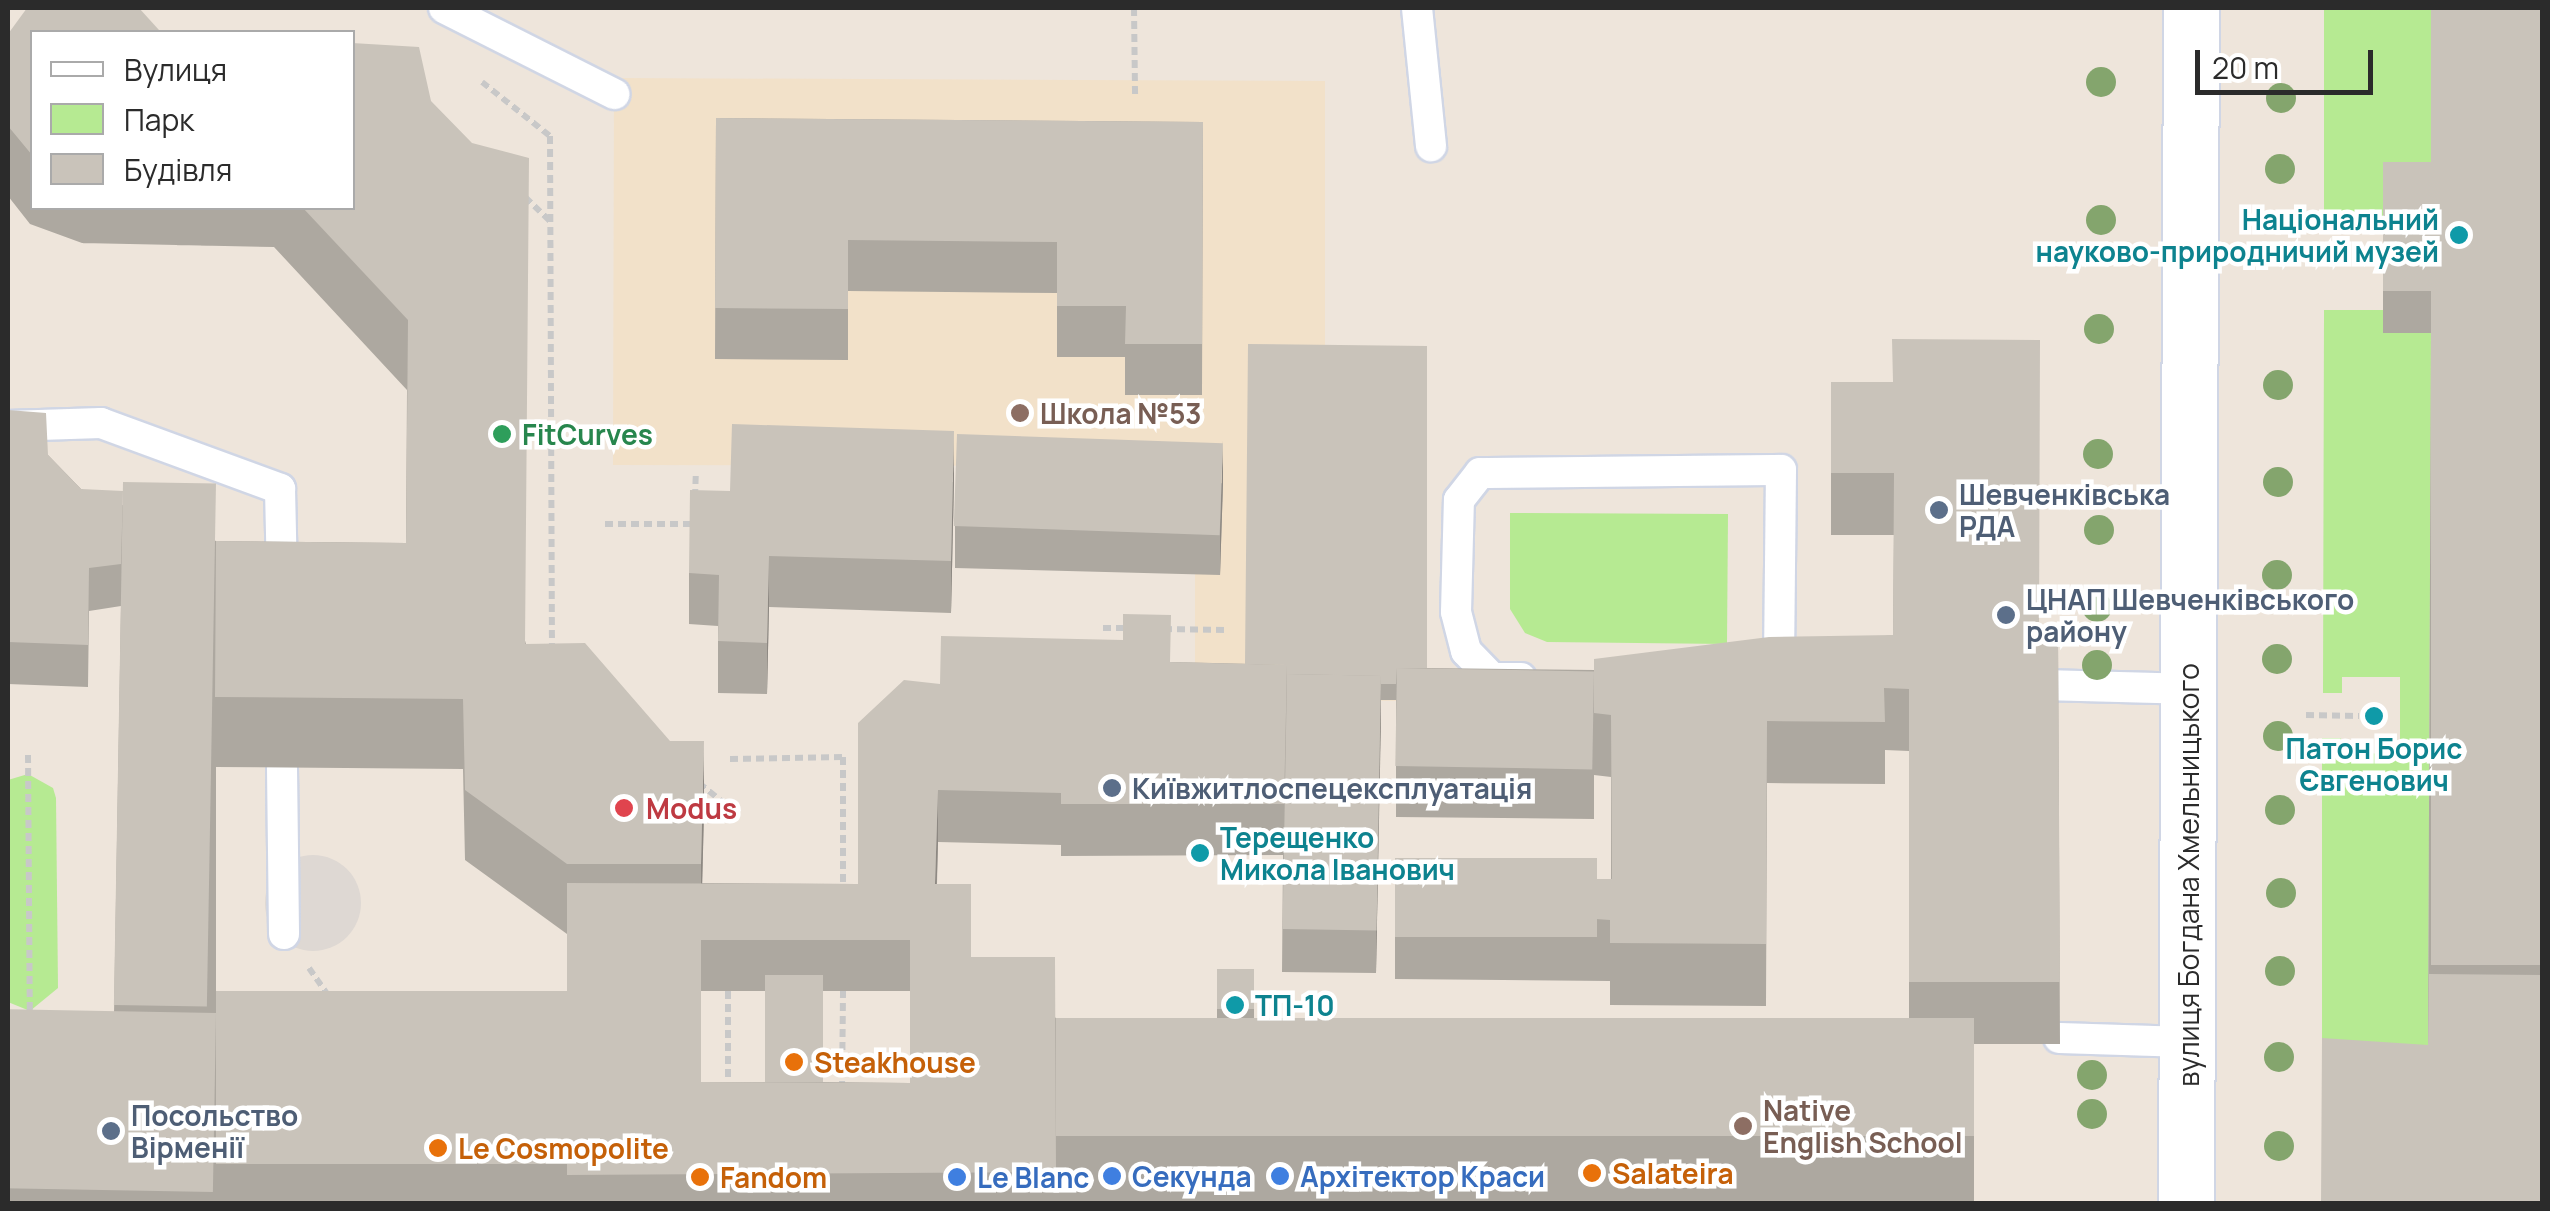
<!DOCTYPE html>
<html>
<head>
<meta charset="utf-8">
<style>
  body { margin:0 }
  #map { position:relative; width:2550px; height:1211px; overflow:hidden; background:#eee5db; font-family:Manrope,sans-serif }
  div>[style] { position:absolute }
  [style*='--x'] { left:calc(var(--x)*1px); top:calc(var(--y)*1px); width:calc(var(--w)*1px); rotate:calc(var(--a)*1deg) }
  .education>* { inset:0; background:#f2e1c9 }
  .green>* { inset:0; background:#b6ea92 }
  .plaza>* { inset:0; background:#ded8d3 }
  .round { border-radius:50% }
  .path>* { height:6px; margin-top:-3px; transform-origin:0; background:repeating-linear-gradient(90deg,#c8c8c8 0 8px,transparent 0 13px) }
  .roads { filter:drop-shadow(2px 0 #d0d6e5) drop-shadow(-2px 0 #d0d6e5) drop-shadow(0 2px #d0d6e5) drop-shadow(0 -2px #d0d6e5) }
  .service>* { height:30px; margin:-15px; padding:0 15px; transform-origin:15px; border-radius:15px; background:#fff }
  .tertiary>* { height:55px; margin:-27.5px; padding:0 27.5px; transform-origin:27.5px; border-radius:27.5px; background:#fff }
  .trees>* { width:30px; height:30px; margin:-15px; border-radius:50%; background:#84a56d }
  .wall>* { inset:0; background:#ada8a0 }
  .shaded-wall>* { inset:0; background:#8d8882 }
  .building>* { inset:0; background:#c9c3ba; transform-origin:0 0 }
  .dots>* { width:28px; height:28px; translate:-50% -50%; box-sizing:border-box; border:5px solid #fff; border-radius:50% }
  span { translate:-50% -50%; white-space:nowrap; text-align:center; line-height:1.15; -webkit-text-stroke:9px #fff; paint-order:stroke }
  .culture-label { font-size:28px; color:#0d838f; font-weight:700 }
  .right { translate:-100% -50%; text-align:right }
  .left { translate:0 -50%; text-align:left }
  .education-label { font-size:28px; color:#785e54; font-weight:700 }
  .leisure-label { font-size:28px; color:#27864d; font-weight:700 }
  .service-label { font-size:28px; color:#4e5e75; font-weight:700 }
  .health-label { font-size:28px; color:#be3a42; font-weight:700 }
  .street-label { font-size:28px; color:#2b2b2b }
  .food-label { font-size:28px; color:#c56008; font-weight:700 }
  .shop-label { font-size:28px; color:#366cbe; font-weight:700 }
  .frame { position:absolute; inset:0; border:10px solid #2b2b2b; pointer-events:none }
  .legend { position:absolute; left:30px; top:30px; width:325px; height:180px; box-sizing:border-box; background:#fff; border:2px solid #aaa; margin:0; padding:12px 18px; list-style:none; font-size:30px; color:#2b2b2b }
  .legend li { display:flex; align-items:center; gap:20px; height:50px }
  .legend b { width:50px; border:2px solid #aaa }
  .scale { position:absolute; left:2195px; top:50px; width:178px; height:45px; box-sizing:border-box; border:5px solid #2b2b2b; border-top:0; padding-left:12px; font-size:30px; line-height:35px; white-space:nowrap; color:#2b2b2b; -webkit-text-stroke:8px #fff; paint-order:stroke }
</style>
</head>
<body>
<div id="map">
  <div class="education">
    <div style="clip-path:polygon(614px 78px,1325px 81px,1325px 361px,1427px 362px,1427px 701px,1195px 700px,1195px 466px,613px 465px)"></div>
  </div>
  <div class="green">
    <div style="clip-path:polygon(2324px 8px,2432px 8px,2431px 204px,2383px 230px,2324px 230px)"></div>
    <div style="clip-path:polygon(2324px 310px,2383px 310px,2383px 333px,2431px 333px,2428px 1088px,2322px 1081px,2322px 738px,2341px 738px,2342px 754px,2400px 753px,2400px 677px,2342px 677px,2342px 693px,2323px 693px)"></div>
    <div style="clip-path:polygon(1510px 513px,1728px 514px,1727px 644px,1547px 642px,1525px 633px,1510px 609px)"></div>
    <div style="clip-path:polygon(28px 774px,53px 788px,56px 798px,58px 988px,30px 1011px,8px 1002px,8px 780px)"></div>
  </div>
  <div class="plaza">
    <div class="round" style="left:265px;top:855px;width:96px;height:96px"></div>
  </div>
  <div class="path">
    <div style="--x:1134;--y:8;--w:88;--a:89.3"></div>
    <div style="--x:482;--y:82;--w:87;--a:38.5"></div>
    <div style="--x:550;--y:136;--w:516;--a:89.78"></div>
    <div style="--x:525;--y:197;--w:37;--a:44"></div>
    <div style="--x:695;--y:497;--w:24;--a:-88"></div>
    <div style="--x:605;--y:524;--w:90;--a:0"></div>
    <div style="--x:1103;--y:628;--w:24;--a:0"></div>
    <div style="--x:1164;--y:629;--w:62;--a:0.9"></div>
    <div style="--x:2306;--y:715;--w:53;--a:1.1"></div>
    <div style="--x:28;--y:755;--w:266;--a:89.6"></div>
    <div style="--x:730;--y:759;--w:113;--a:-1"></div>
    <div style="--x:843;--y:757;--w:131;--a:90"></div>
    <div style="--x:699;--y:783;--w:38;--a:39"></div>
    <div style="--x:309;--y:968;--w:38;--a:55"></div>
    <div style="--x:728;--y:991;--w:96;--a:90"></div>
    <div style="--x:842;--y:1089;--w:98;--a:-89.4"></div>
  </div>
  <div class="roads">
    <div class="service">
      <div style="--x:444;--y:8;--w:191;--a:26.8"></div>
      <div style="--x:1417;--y:8;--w:139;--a:84.2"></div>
      <div style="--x:8;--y:426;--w:93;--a:-1.8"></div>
      <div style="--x:101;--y:423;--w:191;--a:20.2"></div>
      <div style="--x:280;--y:489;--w:90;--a:88.7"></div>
      <div style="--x:1521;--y:678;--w:29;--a:180"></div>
      <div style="--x:1492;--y:678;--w:37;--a:-134"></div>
      <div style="--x:1466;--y:651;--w:40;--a:-104.4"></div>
      <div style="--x:1456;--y:612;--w:112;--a:-88.5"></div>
      <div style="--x:1459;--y:500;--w:34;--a:-52"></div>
      <div style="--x:1480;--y:473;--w:301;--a:-0.6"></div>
      <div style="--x:1781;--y:470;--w:205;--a:90.6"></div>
      <div style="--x:2039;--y:685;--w:150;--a:1.5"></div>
      <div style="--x:282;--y:768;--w:166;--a:89.3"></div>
      <div style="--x:2059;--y:1038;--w:128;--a:1.8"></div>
    </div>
    <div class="tertiary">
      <div style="--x:2186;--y:1204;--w:1196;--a:-89.76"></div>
    </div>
  </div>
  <div class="trees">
    <div style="left:2101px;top:82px"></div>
    <div style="left:2281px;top:98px"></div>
    <div style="left:2280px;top:169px"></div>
    <div style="left:2101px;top:220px"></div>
    <div style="left:2099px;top:329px"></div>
    <div style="left:2278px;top:385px"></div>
    <div style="left:2098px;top:454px"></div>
    <div style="left:2278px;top:482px"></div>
    <div style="left:2099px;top:530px"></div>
    <div style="left:2277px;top:575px"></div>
    <div style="left:2097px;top:607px"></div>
    <div style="left:2277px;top:659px"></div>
    <div style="left:2097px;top:665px"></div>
    <div style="left:2278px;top:736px"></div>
    <div style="left:2280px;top:810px"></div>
    <div style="left:2281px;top:893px"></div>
    <div style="left:2280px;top:971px"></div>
    <div style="left:2279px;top:1057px"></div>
    <div style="left:2092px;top:1075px"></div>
    <div style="left:2092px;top:1114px"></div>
    <div style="left:2279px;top:1146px"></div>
  </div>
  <div class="wall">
    <div style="clip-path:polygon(2542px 8px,2542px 1204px,2428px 1045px,2431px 333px,2383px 333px,2383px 162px,2431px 162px)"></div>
    <div style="clip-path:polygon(evenodd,32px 32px,32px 208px,352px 208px,352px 43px,526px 644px,704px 811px,702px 883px,858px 884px,940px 684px,1171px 662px,1427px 668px,1594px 670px,1893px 635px,1894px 535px,1831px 535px,1831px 382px,2039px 636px,2058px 636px,2060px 1044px,1974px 1044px,1974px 1204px,8px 1204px,8px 1015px,114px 1014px,121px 606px,89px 611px,88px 687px,8px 684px,8px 410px,48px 455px,81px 489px,216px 541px,406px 543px,407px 390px,274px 247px,82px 243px,30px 224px,8px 196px,8px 34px,32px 32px,1381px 700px,1396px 700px,1396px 817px,1594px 819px,1594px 740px,1594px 775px,1611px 777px,1611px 879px,1597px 879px,1395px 858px,1395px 979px,1610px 981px,1610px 1005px,1766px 1006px,1767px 783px,1885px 784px,1885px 750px,1909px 751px,1909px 1020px,1254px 1019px,1254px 969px,1217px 969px,1217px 1018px,1056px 1018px,971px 957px,937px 884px,938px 842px,1061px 845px,1061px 856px,1283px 855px,1282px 972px,1376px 973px,1381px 700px,32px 32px,216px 767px,463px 769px,465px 860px,567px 934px,567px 991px,216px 993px,216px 767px,32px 32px,701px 991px,765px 991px,765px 1082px,701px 1082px,701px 991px,32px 32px,823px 991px,910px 991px,910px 1083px,822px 1082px,823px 991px)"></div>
    <div style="clip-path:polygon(716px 118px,1203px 122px,1202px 395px,1125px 395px,1125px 357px,1057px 357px,1057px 293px,848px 291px,848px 360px,715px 359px)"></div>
    <div style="clip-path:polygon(954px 482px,951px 613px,769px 607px,767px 694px,718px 693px,718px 626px,689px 624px,689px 573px,730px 491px)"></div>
    <div style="clip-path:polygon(1223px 483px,1220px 575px,955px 568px,955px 526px)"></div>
  </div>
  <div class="shaded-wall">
    <div style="clip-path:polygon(954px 431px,954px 482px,951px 613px,951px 561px)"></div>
    <div style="clip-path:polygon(1223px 441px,1223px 483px,1220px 575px,1220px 533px)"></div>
    <div style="clip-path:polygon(769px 556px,769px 607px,767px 694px,767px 643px)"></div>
    <div style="clip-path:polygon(1381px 676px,1381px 718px,1376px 973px,1376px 931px)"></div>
    <div style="clip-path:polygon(704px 741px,704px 811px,701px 934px,701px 864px)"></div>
    <div style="clip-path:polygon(938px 790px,938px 842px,935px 935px,935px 884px)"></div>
  </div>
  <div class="building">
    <div style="clip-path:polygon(27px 8px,139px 8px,159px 30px,195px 32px,32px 32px,32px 155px,8px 126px,8px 34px)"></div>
    <div style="clip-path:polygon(2431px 8px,2542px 8px,2542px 351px,2431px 351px,2431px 291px,2383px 291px,2383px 162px,2431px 162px)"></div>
    <div style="clip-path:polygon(352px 43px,419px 47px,431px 101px,472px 143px,529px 158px,525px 644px,585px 643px,670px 741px,704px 741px,701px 864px,567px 864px,465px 790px,463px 699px,215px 697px,216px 541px,406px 543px,408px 320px,303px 208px,352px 208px)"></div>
    <div style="clip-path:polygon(716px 118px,1203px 122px,1202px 344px,1125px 344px,1126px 306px,1057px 306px,1057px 242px,848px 240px,848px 309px,715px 308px)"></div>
    <div style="clip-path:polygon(1892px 339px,2040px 340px,2039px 636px,2058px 636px,2060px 982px,1909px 982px,1909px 689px,1884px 688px,1885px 722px,1767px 721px,1766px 944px,1610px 943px,1610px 920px,1596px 919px,1596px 879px,1612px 879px,1611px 715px,1594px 713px,1594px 659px,1769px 637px,1893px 635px,1894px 473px,1831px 473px,1831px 382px,1893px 382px)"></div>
    <div style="clip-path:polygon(1248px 344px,1427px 346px,1427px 668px,1397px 668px,1396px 684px,1381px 684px,1381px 676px,1287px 674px,1287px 665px,1245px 664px)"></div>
    <div style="left:2431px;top:351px;width:111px;height:614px"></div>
    <div style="clip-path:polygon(8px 410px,46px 413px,48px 455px,81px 489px,123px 491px,121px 564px,89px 568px,88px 645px,8px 642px)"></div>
    <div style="clip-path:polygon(732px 424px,954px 431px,951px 561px,769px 556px,767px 643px,718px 641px,719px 575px,689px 573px,690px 490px,730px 491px)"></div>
    <div style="left:957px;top:434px;width:266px;height:92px;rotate:2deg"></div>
    <div style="left:123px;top:482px;width:93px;height:523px;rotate:1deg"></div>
    <div style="clip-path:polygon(evenodd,1123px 614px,1171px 615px,1170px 662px,1287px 665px,1284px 804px,1061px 804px,1061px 793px,938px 790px,935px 884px,971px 884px,971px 957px,1055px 957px,1056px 1172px,567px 1175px,567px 883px,858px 884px,858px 723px,904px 680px,940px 684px,941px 636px,1123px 640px,1123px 614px,701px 940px,910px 940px,910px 1083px,701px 1082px,701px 940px)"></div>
    <div style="left:1397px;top:668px;width:197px;height:98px;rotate:1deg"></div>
    <div style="left:1287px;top:674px;width:94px;height:255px;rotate:1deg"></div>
    <div style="left:1395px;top:858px;width:202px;height:79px"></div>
    <div style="left:1217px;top:969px;width:37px;height:40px"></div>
    <div style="clip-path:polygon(2429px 974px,2542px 975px,2542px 1204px,2321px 1204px,2322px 1038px,2428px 1045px)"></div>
    <div style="left:765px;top:975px;width:58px;height:107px"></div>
    <div style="left:567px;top:991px;width:173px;height:351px;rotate:90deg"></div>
    <div style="left:216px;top:1013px;width:179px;height:208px;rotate:91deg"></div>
    <div style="left:1056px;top:1018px;width:918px;height:118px"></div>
  </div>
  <div class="dots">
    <div style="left:2459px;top:235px;background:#0f9aa8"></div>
    <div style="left:1020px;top:413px;background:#8d6e63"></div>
    <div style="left:502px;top:434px;background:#2e9e5b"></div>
    <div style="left:1939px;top:510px;background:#5c6f8a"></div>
    <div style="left:2006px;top:615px;background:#5c6f8a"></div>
    <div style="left:2374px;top:716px;background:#0f9aa8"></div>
    <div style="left:1112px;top:788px;background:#5c6f8a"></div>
    <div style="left:624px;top:808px;background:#e0444e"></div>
    <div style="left:1200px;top:853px;background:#0f9aa8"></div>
    <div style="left:1235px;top:1005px;background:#0f9aa8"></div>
    <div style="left:794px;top:1062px;background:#e8710a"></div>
    <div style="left:1743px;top:1126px;background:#8d6e63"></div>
    <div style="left:111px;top:1131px;background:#5c6f8a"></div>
    <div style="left:438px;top:1148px;background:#e8710a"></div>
    <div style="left:1592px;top:1173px;background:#e8710a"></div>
    <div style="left:1112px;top:1176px;background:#3f7fe0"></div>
    <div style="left:1280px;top:1176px;background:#3f7fe0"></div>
    <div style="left:700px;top:1177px;background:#e8710a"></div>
    <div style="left:957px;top:1177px;background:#3f7fe0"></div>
  </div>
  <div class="culture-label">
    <span class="right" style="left:2439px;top:235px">Національний<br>науково-природничий музей</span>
    <span style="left:2374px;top:764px">Патон Борис<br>Євгенович</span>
    <span class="left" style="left:1220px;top:853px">Терещенко<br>Микола Іванович</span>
    <span class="left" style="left:1255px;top:1005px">ТП-10</span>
  </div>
  <div class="education-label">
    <span class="left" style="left:1040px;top:413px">Школа №53</span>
    <span class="left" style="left:1763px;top:1126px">Native<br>English School</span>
  </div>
  <div class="leisure-label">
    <span class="left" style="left:522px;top:434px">FitCurves</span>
  </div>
  <div class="service-label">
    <span class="left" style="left:1959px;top:510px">Шевченківська<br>РДА</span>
    <span class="left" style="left:2026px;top:615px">ЦНАП Шевченківського<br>району</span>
    <span class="left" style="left:1132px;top:788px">Київжитлоспецексплуатація</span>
    <span class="left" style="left:131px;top:1131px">Посольство<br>Вірменії</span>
  </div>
  <div class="health-label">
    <span class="left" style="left:646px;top:808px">Modus</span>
  </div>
  <div class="street-label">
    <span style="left:2188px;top:875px;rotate:-90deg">вулиця Богдана Хмельницького</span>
  </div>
  <div class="food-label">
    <span class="left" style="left:814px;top:1062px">Steakhouse</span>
    <span class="left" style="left:458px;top:1148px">Le Cosmopolite</span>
    <span class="left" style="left:1612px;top:1173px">Salateira</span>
    <span class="left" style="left:720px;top:1177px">Fandom</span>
  </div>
  <div class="shop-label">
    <span class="left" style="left:1132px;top:1176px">Секунда</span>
    <span class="left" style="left:1300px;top:1176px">Архітектор Краси</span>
    <span class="left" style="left:977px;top:1177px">Le Blanc</span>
  </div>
  <div class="frame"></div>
  <ul class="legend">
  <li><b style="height:12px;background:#fff"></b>Вулиця</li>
  <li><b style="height:28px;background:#b6ea92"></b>Парк</li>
  <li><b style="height:28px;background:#c9c3ba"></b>Будівля</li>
  </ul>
  <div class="scale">20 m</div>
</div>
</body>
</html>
